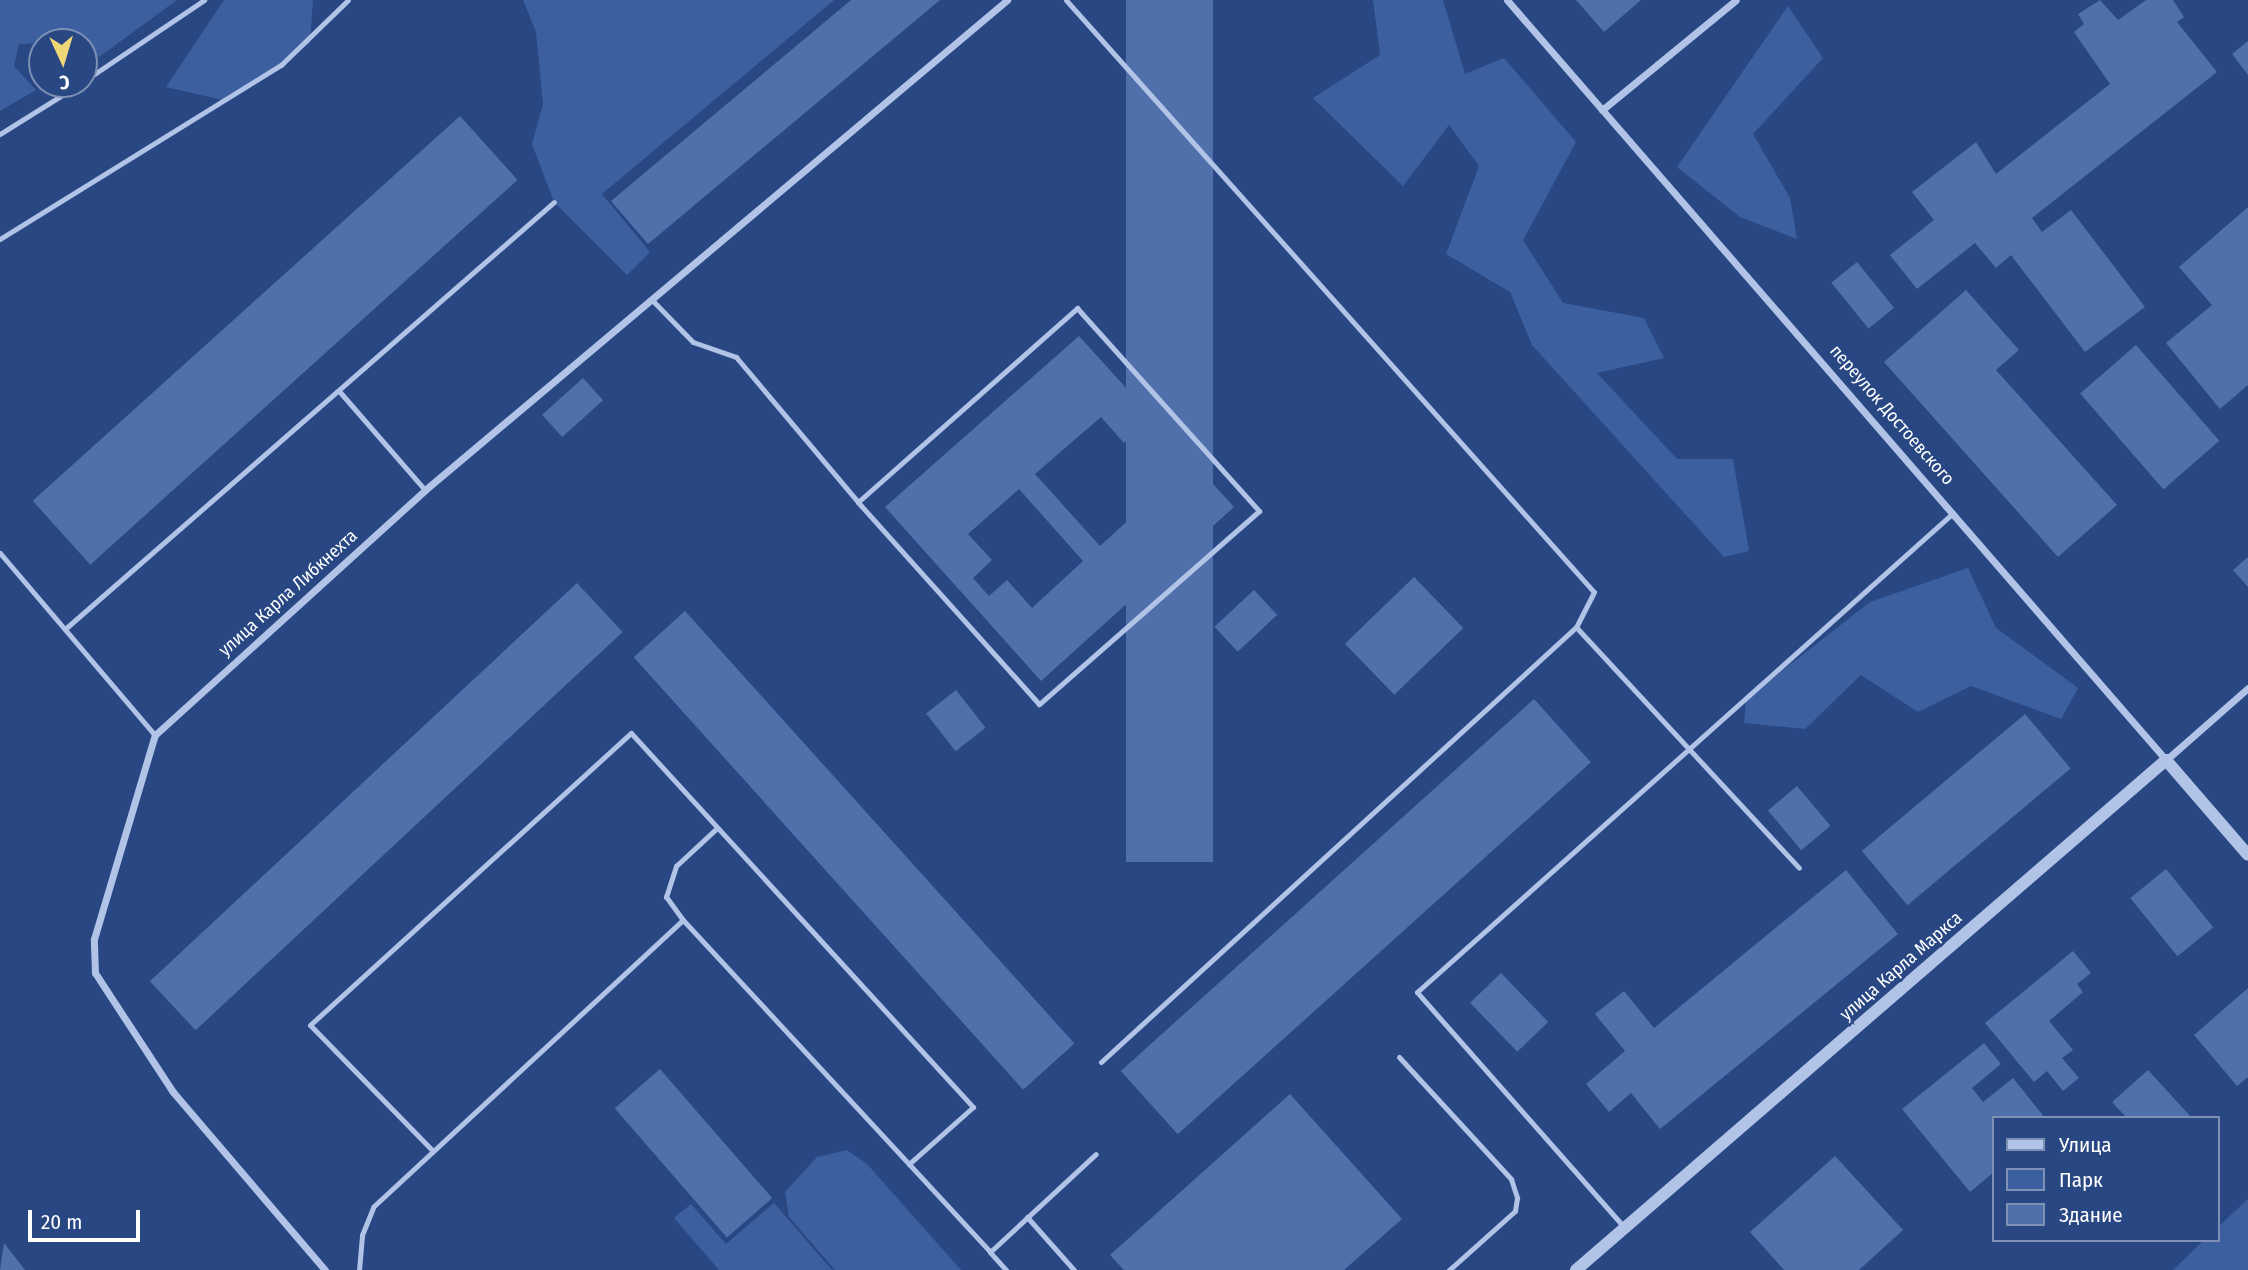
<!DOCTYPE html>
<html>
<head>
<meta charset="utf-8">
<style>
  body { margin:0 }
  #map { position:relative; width:2248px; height:1270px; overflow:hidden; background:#284783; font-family:"Fira Sans Condensed",sans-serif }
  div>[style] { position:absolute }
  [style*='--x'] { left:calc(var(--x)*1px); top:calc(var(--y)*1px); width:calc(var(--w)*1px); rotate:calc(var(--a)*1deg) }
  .green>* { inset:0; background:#3c609f }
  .building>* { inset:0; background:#5070ab; transform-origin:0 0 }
  .service>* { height:5px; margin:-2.5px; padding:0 2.5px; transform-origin:2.5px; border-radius:2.5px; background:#b1c4e7 }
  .minor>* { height:7px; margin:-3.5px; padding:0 3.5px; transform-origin:3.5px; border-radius:3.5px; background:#b1c4e7 }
  .tertiary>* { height:12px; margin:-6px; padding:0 6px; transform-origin:6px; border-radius:6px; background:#b1c4e7 }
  span { translate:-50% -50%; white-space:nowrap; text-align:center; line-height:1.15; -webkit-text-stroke:5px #284783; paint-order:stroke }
  .street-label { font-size:18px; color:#fff }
  .legend { position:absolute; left:1992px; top:1116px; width:228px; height:126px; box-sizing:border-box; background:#284783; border:2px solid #7e91b5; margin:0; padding:9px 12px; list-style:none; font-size:21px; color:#fff }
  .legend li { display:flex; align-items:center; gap:14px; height:35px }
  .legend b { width:35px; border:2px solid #7e91b5 }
  .north { position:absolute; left:28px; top:28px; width:70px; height:70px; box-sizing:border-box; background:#284783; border:2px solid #7e91b5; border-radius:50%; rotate:176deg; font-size:19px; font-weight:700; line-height:28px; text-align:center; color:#fff }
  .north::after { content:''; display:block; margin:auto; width:24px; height:32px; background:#efd777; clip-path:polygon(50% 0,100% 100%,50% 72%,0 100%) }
  .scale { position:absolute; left:28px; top:1210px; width:112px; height:32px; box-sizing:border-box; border:4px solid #fff; border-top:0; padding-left:9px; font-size:21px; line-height:24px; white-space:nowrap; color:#fff; -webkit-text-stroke:5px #284783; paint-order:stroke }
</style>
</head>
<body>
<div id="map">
  <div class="green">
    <div style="clip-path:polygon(0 0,177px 0,99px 57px,84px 49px,84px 42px,19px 44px,14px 66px,36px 90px,0 111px)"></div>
    <div style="clip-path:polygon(224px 0,313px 0,310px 43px,227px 101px,166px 87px)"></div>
    <div style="clip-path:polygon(523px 0,834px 0,602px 194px,650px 252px,627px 275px,554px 202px,532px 144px,543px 104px,536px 32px)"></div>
    <div style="clip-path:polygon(1373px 0,1443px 0,1465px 74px,1504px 58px,1576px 142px,1523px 240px,1563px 303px,1644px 318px,1664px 358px,1597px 373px,1677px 459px,1733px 459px,1749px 551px,1724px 557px,1532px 345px,1510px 292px,1446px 254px,1479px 166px,1449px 125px,1403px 186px,1313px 98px,1380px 55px)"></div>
    <div style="clip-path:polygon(1788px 6px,1823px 58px,1753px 134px,1790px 198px,1797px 239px,1740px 217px,1677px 167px)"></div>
    <div style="clip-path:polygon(1968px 568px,1996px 628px,2078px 688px,2061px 719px,1971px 686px,1918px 712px,1861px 675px,1805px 729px,1744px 723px,1746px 699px,1870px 602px)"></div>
    <div style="clip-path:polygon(847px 1150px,867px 1164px,961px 1270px,835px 1270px,789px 1217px,785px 1192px,817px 1157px)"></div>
    <div style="clip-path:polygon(2248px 1199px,2248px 1270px,2173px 1270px,2204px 1240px,2218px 1240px,2218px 1227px)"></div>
    <div style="clip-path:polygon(774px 1203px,832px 1270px,719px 1270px,674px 1218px,691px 1204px,726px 1244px)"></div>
  </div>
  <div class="building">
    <div style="clip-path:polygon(851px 0,940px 0,648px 244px,611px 201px)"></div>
    <div style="left:1126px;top:0;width:87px;height:862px"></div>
    <div style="clip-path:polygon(1576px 0,1641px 0,1604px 32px)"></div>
    <div style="clip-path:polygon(2100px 0,2118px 20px,2146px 0,2173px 0,2184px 17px,2177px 22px,2217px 72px,2032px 218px,2042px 232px,2071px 210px,2145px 307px,2085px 352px,2011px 255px,1996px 268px,1975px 243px,1917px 289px,1890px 255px,1934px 220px,1912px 192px,1976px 142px,1996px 174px,2110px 84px,2074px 32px,2084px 24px,2078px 14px)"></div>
    <div style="clip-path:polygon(2248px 41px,2248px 75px,2232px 54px)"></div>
    <div style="left:460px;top:116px;width:86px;height:575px;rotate:48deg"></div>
    <div style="clip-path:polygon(2248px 207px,2248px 385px,2220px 409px,2166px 343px,2212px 305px,2179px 267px)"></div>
    <div style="left:1857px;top:262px;width:59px;height:33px;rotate:51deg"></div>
    <div style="clip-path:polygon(1966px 290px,2019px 350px,1996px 370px,2117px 505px,2058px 557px,1884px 362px)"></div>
    <div style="clip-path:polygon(evenodd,1079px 336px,1234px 507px,1041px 681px,885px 507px,1079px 336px,1101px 417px,1124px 443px,1139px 429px,1155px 447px,1140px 460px,1165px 487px,1100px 546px,1035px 474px,1101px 417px,1079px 336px,1019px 489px,1083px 561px,1032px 608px,1007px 580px,989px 596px,973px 578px,992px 560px,968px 534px,1019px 489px)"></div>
    <div style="left:2136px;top:345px;width:127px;height:74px;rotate:49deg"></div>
    <div style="left:583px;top:378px;width:30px;height:55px;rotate:48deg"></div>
    <div style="clip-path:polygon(2248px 557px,2248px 587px,2233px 570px)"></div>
    <div style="left:1414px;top:577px;width:71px;height:96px;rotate:46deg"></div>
    <div style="left:577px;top:583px;width:67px;height:584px;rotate:47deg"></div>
    <div style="left:1254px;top:590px;width:34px;height:54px;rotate:47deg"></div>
    <div style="left:685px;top:611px;width:582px;height:69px;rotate:48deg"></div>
    <div style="left:956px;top:690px;width:48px;height:38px;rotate:52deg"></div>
    <div style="left:1534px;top:699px;width:85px;height:556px;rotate:48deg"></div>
    <div style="left:2025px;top:714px;width:71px;height:213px;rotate:50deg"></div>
    <div style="left:1797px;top:786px;width:52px;height:38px;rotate:50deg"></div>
    <div style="left:2166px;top:869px;width:75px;height:46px;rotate:51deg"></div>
    <div style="clip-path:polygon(1846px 870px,1898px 934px,1660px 1129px,1631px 1093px,1609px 1112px,1586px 1084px,1625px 1051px,1595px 1014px,1624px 991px,1654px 1028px)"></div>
    <div style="clip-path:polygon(2073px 951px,2091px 973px,2077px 984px,2083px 992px,2049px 1021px,2073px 1050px,2062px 1058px,2079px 1078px,2063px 1091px,2047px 1071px,2034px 1082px,1985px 1023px)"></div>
    <div style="left:1501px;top:973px;width:68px;height:43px;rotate:46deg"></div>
    <div style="clip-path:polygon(2248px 988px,2248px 1077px,2237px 1086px,2194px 1035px)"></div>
    <div style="clip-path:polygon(1984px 1043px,2001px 1064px,1972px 1088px,1983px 1102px,2013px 1078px,2045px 1118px,1994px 1118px,1994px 1172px,1970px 1192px,1902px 1109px)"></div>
    <div style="left:660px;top:1069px;width:171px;height:60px;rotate:49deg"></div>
    <div style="clip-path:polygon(2148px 1070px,2192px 1118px,2127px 1118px,2112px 1102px)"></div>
    <div style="clip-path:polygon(1290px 1094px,1402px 1219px,1344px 1270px,1124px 1270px,1110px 1255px)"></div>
    <div style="clip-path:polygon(1835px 1156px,1903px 1230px,1859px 1270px,1784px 1270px,1750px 1232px)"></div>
    <div style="clip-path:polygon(4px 1243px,25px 1270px,0 1270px)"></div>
  </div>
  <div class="service">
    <div style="--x:1066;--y:0;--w:793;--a:48.27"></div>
    <div style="--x:1594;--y:592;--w:39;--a:117"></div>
    <div style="--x:84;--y:81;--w:145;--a:-34"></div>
    <div style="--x:0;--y:134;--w:94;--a:-32"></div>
    <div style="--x:0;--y:239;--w:331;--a:-31.8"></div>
    <div style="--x:281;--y:65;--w:93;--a:-44.1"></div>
    <div style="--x:651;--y:299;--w:60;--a:45.7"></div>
    <div style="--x:693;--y:342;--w:46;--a:19.2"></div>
    <div style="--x:736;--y:357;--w:189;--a:49.9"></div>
    <div style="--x:858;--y:502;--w:293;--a:-41.5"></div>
    <div style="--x:1077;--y:308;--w:273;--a:48.1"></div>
    <div style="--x:1259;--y:511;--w:293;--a:138.7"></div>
    <div style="--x:1039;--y:704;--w:271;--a:-131.9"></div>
    <div style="--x:339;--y:391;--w:131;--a:49"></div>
    <div style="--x:0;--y:553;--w:239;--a:49.6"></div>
    <div style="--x:65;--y:629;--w:649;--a:-41.13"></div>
    <div style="--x:683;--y:920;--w:29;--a:-126"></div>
    <div style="--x:666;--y:897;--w:33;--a:-72"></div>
    <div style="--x:676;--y:866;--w:56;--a:-42.8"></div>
    <div style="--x:1399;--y:1057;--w:166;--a:47.4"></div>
    <div style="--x:1511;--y:1179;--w:20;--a:72"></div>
    <div style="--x:1517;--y:1198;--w:13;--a:99"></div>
    <div style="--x:1515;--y:1211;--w:89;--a:138.2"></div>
    <div style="--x:1101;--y:1062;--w:644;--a:-42.48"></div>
    <div style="--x:1576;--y:627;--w:328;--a:47.2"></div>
    <div style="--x:433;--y:1151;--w:176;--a:-134.3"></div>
    <div style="--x:310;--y:1025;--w:434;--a:-42.3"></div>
    <div style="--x:631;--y:733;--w:507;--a:47.56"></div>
    <div style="--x:973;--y:1107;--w:86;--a:138.3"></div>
    <div style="--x:1027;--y:1217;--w:71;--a:48.4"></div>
    <div style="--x:1624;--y:1227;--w:313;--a:-131.4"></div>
    <div style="--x:1417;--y:992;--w:719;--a:-41.79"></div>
    <div style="--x:359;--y:1270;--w:35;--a:-85"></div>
    <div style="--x:362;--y:1235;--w:31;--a:-68"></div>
    <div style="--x:374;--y:1206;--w:421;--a:-42.8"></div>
    <div style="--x:683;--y:920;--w:452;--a:47.2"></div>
    <div style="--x:1006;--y:1270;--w:24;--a:-132"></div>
    <div style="--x:990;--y:1252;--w:144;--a:-42.8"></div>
  </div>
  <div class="minor">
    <div style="--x:1507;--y:0;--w:1006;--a:49.07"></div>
    <div style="--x:2166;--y:760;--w:109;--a:-41.3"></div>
    <div style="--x:1602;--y:110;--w:173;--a:-39.4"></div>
    <div style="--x:325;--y:1270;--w:234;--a:-130.5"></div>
    <div style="--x:173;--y:1092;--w:142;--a:-123.2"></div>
    <div style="--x:95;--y:973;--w:34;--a:-92"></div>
    <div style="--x:94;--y:939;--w:213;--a:-73.4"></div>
    <div style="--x:155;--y:735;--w:365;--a:-42.2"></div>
    <div style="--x:425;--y:490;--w:761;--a:-40.09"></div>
  </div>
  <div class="tertiary">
    <div style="--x:1576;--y:1270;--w:780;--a:-40.84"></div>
    <div style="--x:2166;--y:760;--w:125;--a:49.2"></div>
  </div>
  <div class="street-label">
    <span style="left:1892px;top:415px;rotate:49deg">переулок Достоевского</span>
    <span style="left:288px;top:593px;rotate:-42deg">улица Карла Либкнехта</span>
    <span style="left:1901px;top:966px;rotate:-41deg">улица Карла Маркса</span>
  </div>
  <ul class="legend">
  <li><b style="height:9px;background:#b1c4e7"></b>Улица</li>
  <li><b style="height:19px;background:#3c609f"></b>Парк</li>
  <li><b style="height:19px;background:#5070ab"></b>Здание</li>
  </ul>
  <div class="north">С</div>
  <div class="scale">20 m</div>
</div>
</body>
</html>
